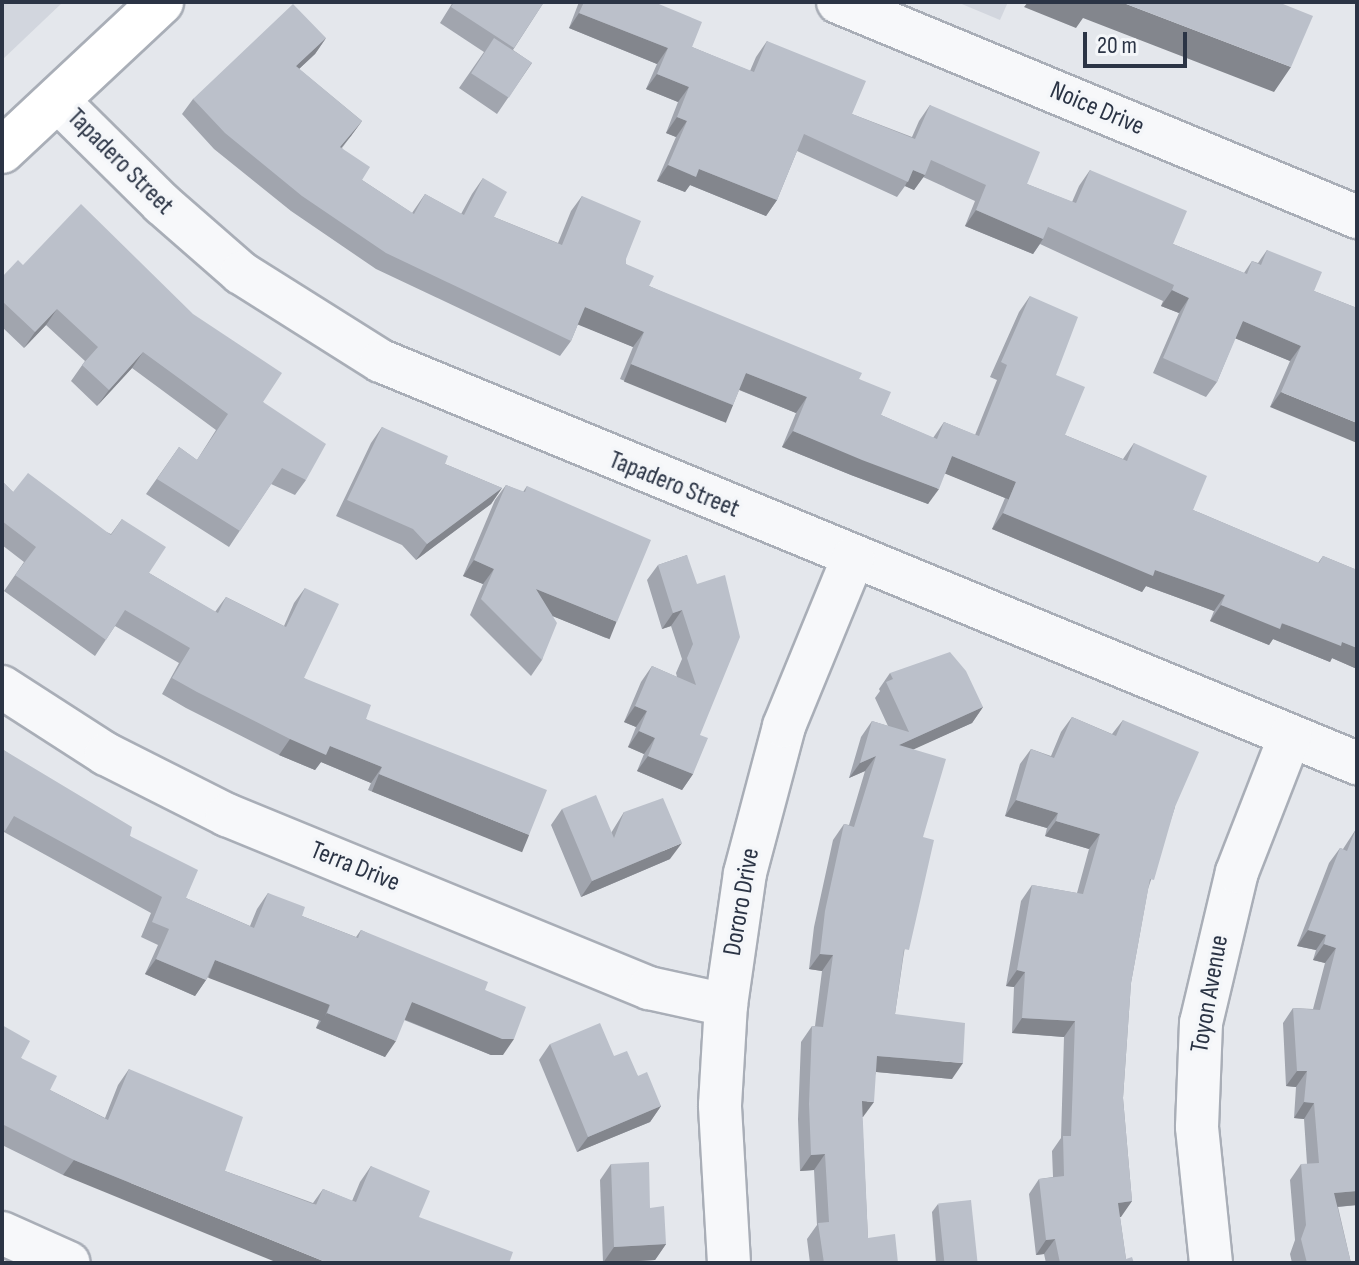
<!DOCTYPE html>
<html>
<head>
<meta charset="utf-8">
<style>
  body { margin:0 }
  #map { position:relative; width:1359px; height:1265px; overflow:hidden; background:#e4e7ec; font-family:"Sofia Sans Condensed",sans-serif }
  div>[style] { position:absolute }
  [style*='--x'] { left:calc(var(--x)*1px); top:calc(var(--y)*1px); width:calc(var(--w)*1px); rotate:calc(var(--a)*1deg) }
  .built>* { inset:0; background:#d2d6de }
  .roads { filter:drop-shadow(2px 0 #a9aeb7) drop-shadow(-2px 0 #a9aeb7) drop-shadow(0 2px #a9aeb7) drop-shadow(0 -2px #a9aeb7) }
  .minor>* { height:42px; margin:-21px; padding:0 21px; transform-origin:21px; border-radius:21px; background:#f7f8fa }
  .secondary>* { height:44px; margin:-22px; padding:0 22px; transform-origin:22px; border-radius:22px; background:#fff }
  .wall>* { inset:0; background:#a1a5ae }
  .shaded-wall>* { inset:0; background:#83868d; transform-origin:0 0 }
  .building>* { inset:0; background:#bbc0ca; transform-origin:0 0 }
  span { translate:-50% -50%; white-space:nowrap; text-align:center; line-height:1.15; -webkit-text-stroke:7px #f4f6f9; paint-order:stroke }
  .street-label { font-size:26px; color:#2b3445 }
  .frame { position:absolute; inset:0; border:4px solid #2b3445; pointer-events:none }
  .scale { position:absolute; left:1083px; top:32px; width:104px; height:36px; box-sizing:border-box; border:4px solid #2b3445; border-top:0; padding-left:10px; font-size:24px; line-height:28px; white-space:nowrap; color:#2b3445; -webkit-text-stroke:6px #f4f6f9; paint-order:stroke }
</style>
</head>
<body>
<div id="map">
  <div class="built">
    <div style="clip-path:polygon(2px 2px,63px 2px,2px 60px)"></div>
    <div style="clip-path:polygon(957px 2px,1008px 2px,1000px 20px)"></div>
  </div>
  <div class="roads">
    <div class="minor">
      <div style="--x:838;--y:2;--w:562;--a:22.5"></div>
      <div style="--x:57;--y:100;--w:148;--a:44.7"></div>
      <div style="--x:162;--y:204;--w:105;--a:41.1"></div>
      <div style="--x:241;--y:273;--w:165;--a:32.2"></div>
      <div style="--x:381;--y:361;--w:1056;--a:22.39"></div>
      <div style="--x:2;--y:687;--w:124;--a:32.8"></div>
      <div style="--x:106;--y:754;--w:136;--a:26.8"></div>
      <div style="--x:227;--y:815;--w:456;--a:22.3"></div>
      <div style="--x:649;--y:988;--w:79;--a:12.4"></div>
      <div style="--x:2;--y:1233;--w:73;--a:24.1"></div>
      <div style="--x:729;--y:1263;--w:158;--a:-93.3"></div>
      <div style="--x:720;--y:1105;--w:100;--a:-86.6"></div>
      <div style="--x:726;--y:1005;--w:133;--a:-81.8"></div>
      <div style="--x:745;--y:873;--w:152;--a:-75.1"></div>
      <div style="--x:784;--y:726;--w:182;--a:-67.7"></div>
      <div style="--x:1211;--y:1263;--w:137;--a:-95.9"></div>
      <div style="--x:1197;--y:1127;--w:104;--a:-87.8"></div>
      <div style="--x:1201;--y:1023;--w:155;--a:-76.6"></div>
      <div style="--x:1237;--y:872;--w:146;--a:-68.7"></div>
    </div>
    <div class="secondary">
      <div style="--x:2;--y:151;--w:218;--a:-43.1"></div>
    </div>
  </div>
  <div class="wall">
    <div style="clip-path:polygon(453px 2px,544px 2px,513px 50px,532px 63px,497px 114px,459px 88px,484px 52px,440px 23px)"></div>
    <div style="clip-path:polygon(579px 2px,654px 2px,692px 47px,750px 71px,756px 57px,767px 41px,852px 114px,912px 137px,919px 121px,930px 105px,1027px 184px,1072px 202px,1079px 186px,1090px 170px,1173px 244px,1244px 273px,1252px 261px,1258px 263px,1267px 250px,1314px 291px,1357px 308px,1270px 407px,1290px 361px,1235px 338px,1217px 382px,1206px 397px,1153px 373px,1179px 313px,1161px 306px,1163px 301px,1040px 244px,1033px 254px,965px 226px,975px 201px,923px 177px,914px 190px,905px 186px,897px 197px,797px 151px,777px 200px,766px 216px,690px 185px,685px 192px,657px 181px,676px 137px,666px 133px,678px 102px,646px 89px,657px 64px,569px 28px)"></div>
    <div style="clip-path:polygon(326px 38px,315px 54px,299px 69px,362px 121px,342px 148px,362px 180px,412px 213px,425px 194px,461px 214px,472px 194px,483px 178px,494px 217px,558px 243px,571px 211px,582px 196px,626px 259px,626px 264px,649px 286px,859px 379px,881px 415px,933px 438px,944px 422px,975px 435px,997px 380px,990px 377px,1019px 312px,1030px 296px,1056px 375px,1065px 435px,1123px 459px,1134px 443px,1193px 510px,1318px 563px,1323px 556px,1357px 570px,1357px 669px,1332px 658px,1330px 662px,1273px 639px,1269px 645px,1210px 621px,1214px 611px,1146px 586px,1142px 592px,992px 529px,1005px 498px,945px 473px,928px 504px,851px 475px,782px 447px,796px 413px,739px 390px,733px 405px,722px 421px,620px 379px,633px 347px,578px 324px,571px 341px,560px 356px,376px 269px,291px 211px,214px 149px,182px 114px,193px 99px)"></div>
    <div style="clip-path:polygon(23px 265px,263px 402px,306px 480px,295px 495px,271px 484px,229px 547px,146px 494px,179px 447px,197px 460px,216px 430px,132px 368px,97px 406px,71px 381px,85px 361px,46px 325px,24px 348px,2px 327px,2px 277px)"></div>
    <div style="clip-path:polygon(382px 427px,445px 464px,502px 488px,491px 504px,416px 560px,402px 545px,336px 516px,371px 443px)"></div>
    <div style="clip-path:polygon(2px 481px,13px 492px,111px 534px,122px 519px,149px 573px,215px 612px,226px 597px,284px 626px,294px 603px,305px 588px,304px 678px,366px 719px,518px 850px,368px 790px,371px 783px,321px 762px,315px 770px,279px 755px,186px 708px,162px 694px,179px 663px,115px 626px,95px 656px,4px 591px,24px 562px,2px 545px)"></div>
    <div style="clip-path:polygon(506px 485px,523px 492px,527px 486px,606px 638px,553px 616px,542px 660px,531px 676px,470px 615px,483px 584px,463px 576px,495px 500px)"></div>
    <div style="clip-path:polygon(687px 555px,700px 735px,693px 774px,682px 790px,637px 771px,644px 754px,628px 747px,636px 727px,624px 722px,641px 682px,652px 666px,677px 677px,676px 673px,682px 659px,671px 626px,662px 629px,647px 580px,658px 565px)"></div>
    <div style="clip-path:polygon(890px 673px,983px 707px,972px 723px,913px 749px,923px 837px,903px 959px,895px 1014px,952px 1079px,876px 1072px,862px 1117px,868px 1238px,898px 1263px,810px 1263px,807px 1239px,817px 1225px,814px 1170px,800px 1171px,798px 1119px,801px 1042px,812px 1026px,815px 1026px,822px 971px,809px 969px,814px 927px,833px 840px,844px 824px,849px 825px,865px 771px,849px 778px,861px 737px,872px 721px,888px 726px,875px 698px,880px 691px,879px 689px)"></div>
    <div style="clip-path:polygon(1072px 717px,1112px 734px,1123px 720px,1175px 807px,1148px 889px,1131px 983px,1123px 1098px,1132px 1201px,1120px 1217px,1126px 1259px,1134px 1263px,1046px 1263px,1044px 1254px,1036px 1255px,1029px 1194px,1039px 1179px,1053px 1177px,1052px 1151px,1061px 1138px,1064px 1037px,1012px 1033px,1014px 987px,1006px 986px,1021px 901px,1032px 885px,1077px 893px,1089px 849px,1045px 836px,1047px 828px,1005px 816px,1020px 764px,1031px 749px,1051px 756px,1061px 732px)"></div>
    <div style="clip-path:polygon(2px 749px,130px 836px,186px 898px,250px 926px,257px 909px,268px 893px,302px 916px,356px 937px,361px 930px,485px 990px,503px 1055px,491px 1055px,404px 1020px,385px 1057px,316px 1028px,319px 1020px,208px 977px,195px 996px,145px 974px,158px 945px,141px 937px,151px 913px,4px 832px,2px 835px)"></div>
    <div style="clip-path:polygon(562px 809px,611px 833px,624px 812px,670px 859px,581px 897px,551px 825px)"></div>
    <div style="clip-path:polygon(1356px 829px,1357px 1205px,1338px 1207px,1351px 1263px,1292px 1263px,1290px 1254px,1295px 1240px,1290px 1180px,1301px 1164px,1307px 1164px,1304px 1119px,1294px 1118px,1296px 1087px,1286px 1086px,1283px 1023px,1293px 1008px,1313px 1009px,1325px 963px,1313px 960px,1316px 950px,1297px 946px,1329px 863px,1340px 848px,1343px 849px)"></div>
    <div style="clip-path:polygon(2px 1025px,21px 1058px,50px 1090px,105px 1118px,118px 1085px,129px 1069px,225px 1171px,313px 1203px,323px 1189px,352px 1201px,360px 1182px,371px 1166px,419px 1217px,63px 1175px,2px 1145px)"></div>
    <div style="clip-path:polygon(550px 1044px,614px 1056px,638px 1076px,661px 1106px,650px 1122px,577px 1152px,539px 1060px)"></div>
    <div style="clip-path:polygon(611px 1164px,650px 1208px,666px 1244px,655px 1260px,603px 1263px,600px 1180px)"></div>
    <div style="clip-path:polygon(938px 1204px,978px 1263px,936px 1263px,932px 1212px)"></div>
  </div>
  <div class="shaded-wall">
    <div style="clip-path:polygon(1028px 2px,1121px 2px,1291px 67px,1274px 92px,1083px 18px,1076px 28px,1024px 7px)"></div>
    <div style="clip-path:polygon(579px 13px,668px 48px,657px 64px,569px 28px)"></div>
    <div style="clip-path:polygon(326px 38px,315px 54px,285px 82px,296px 66px)"></div>
    <div style="clip-path:polygon(657px 74px,689px 87px,678px 102px,646px 89px)"></div>
    <div style="clip-path:polygon(677px 117px,687px 121px,676px 137px,666px 133px)"></div>
    <div style="clip-path:polygon(362px 121px,351px 136px,329px 162px,340px 147px)"></div>
    <div style="clip-path:polygon(668px 165px,699px 169px,777px 200px,766px 216px,690px 185px,685px 192px,657px 181px)"></div>
    <div style="clip-path:polygon(913px 170px,925px 175px,914px 190px,905px 186px)"></div>
    <div style="clip-path:polygon(976px 210px,1043px 239px,1033px 254px,965px 226px)"></div>
    <div style="clip-path:polygon(1172px 290px,1189px 298px,1179px 313px,1161px 306px)"></div>
    <div style="clip-path:polygon(585px 307px,644px 332px,633px 347px,574px 323px)"></div>
    <div style="clip-path:polygon(57px 309px,46px 325px,24px 348px,35px 332px)"></div>
    <div style="clip-path:polygon(1243px 321px,1301px 346px,1290px 361px,1232px 337px)"></div>
    <div style="clip-path:polygon(143px 352px,132px 368px,97px 406px,109px 390px)"></div>
    <div style="left:631px;top:364px;width:110px;height:19px;rotate:22deg"></div>
    <div style="clip-path:polygon(746px 373px,807px 397px,796px 413px,735px 388px)"></div>
    <div style="clip-path:polygon(1281px 392px,1357px 423px,1357px 443px,1270px 407px)"></div>
    <div style="clip-path:polygon(793px 431px,939px 489px,928px 504px,851px 475px,782px 447px)"></div>
    <div style="left:952px;top:456px;width:69px;height:19px;rotate:22deg"></div>
    <div style="clip-path:polygon(502px 488px,491px 504px,416px 560px,427px 544px)"></div>
    <div style="clip-path:polygon(1003px 513px,1155px 570px,1225px 595px,1214px 611px,1146px 586px,1142px 592px,992px 529px)"></div>
    <div style="clip-path:polygon(474px 560px,494px 569px,483px 584px,463px 576px)"></div>
    <div style="left:536px;top:589px;width:87px;height:19px;rotate:22deg"></div>
    <div style="clip-path:polygon(1221px 605px,1342px 642px,1357px 648px,1357px 669px,1332px 658px,1330px 662px,1273px 639px,1269px 645px,1210px 621px)"></div>
    <div style="clip-path:polygon(682px 610px,671px 626px,662px 629px,673px 613px)"></div>
    <div style="clip-path:polygon(635px 706px,647px 711px,636px 727px,624px 722px)"></div>
    <div style="clip-path:polygon(983px 707px,972px 723px,888px 761px,899px 745px)"></div>
    <div style="clip-path:polygon(639px 731px,655px 738px,644px 754px,628px 747px)"></div>
    <div style="clip-path:polygon(290px 739px,330px 746px,382px 767px,371px 783px,321px 762px,315px 770px,279px 755px)"></div>
    <div style="clip-path:polygon(648px 756px,693px 774px,682px 790px,637px 771px)"></div>
    <div style="clip-path:polygon(876px 756px,865px 771px,849px 778px,860px 763px)"></div>
    <div style="left:379px;top:774px;width:162px;height:19px;rotate:22deg"></div>
    <div style="clip-path:polygon(1016px 800px,1058px 813px,1047px 828px,1005px 816px)"></div>
    <div style="clip-path:polygon(1056px 821px,1100px 834px,1089px 849px,1045px 836px)"></div>
    <div style="clip-path:polygon(682px 843px,670px 859px,581px 897px,592px 881px)"></div>
    <div style="clip-path:polygon(1308px 930px,1326px 935px,1316px 950px,1297px 946px)"></div>
    <div style="clip-path:polygon(1324px 944px,1336px 948px,1325px 963px,1313px 960px)"></div>
    <div style="clip-path:polygon(820px 954px,833px 955px,822px 971px,809px 969px)"></div>
    <div style="clip-path:polygon(156px 959px,206px 980px,195px 996px,145px 974px)"></div>
    <div style="left:215px;top:960px;width:123px;height:19px;rotate:21deg"></div>
    <div style="clip-path:polygon(1017px 970px,1025px 972px,1014px 987px,1006px 986px)"></div>
    <div style="clip-path:polygon(412px 1002px,514px 1039px,503px 1055px,491px 1055px,401px 1018px)"></div>
    <div style="clip-path:polygon(327px 1013px,396px 1041px,385px 1057px,316px 1028px)"></div>
    <div style="clip-path:polygon(1022px 1018px,1075px 1021px,1064px 1037px,1012px 1033px)"></div>
    <div style="clip-path:polygon(877px 1056px,963px 1063px,952px 1079px,866px 1071px)"></div>
    <div style="clip-path:polygon(1297px 1071px,1307px 1071px,1296px 1087px,1286px 1086px)"></div>
    <div style="clip-path:polygon(862px 1101px,874px 1102px,863px 1117px,851px 1117px)"></div>
    <div style="clip-path:polygon(1304px 1102px,1314px 1103px,1304px 1119px,1294px 1118px)"></div>
    <div style="clip-path:polygon(661px 1106px,650px 1122px,577px 1152px,588px 1137px)"></div>
    <div style="clip-path:polygon(825px 1154px,814px 1170px,800px 1171px,811px 1155px)"></div>
    <div style="clip-path:polygon(74px 1160px,328px 1263px,278px 1263px,63px 1175px)"></div>
    <div style="clip-path:polygon(1357px 1191px,1357px 1205px,1324px 1208px,1334px 1193px)"></div>
    <div style="clip-path:polygon(1132px 1201px,1121px 1217px,1108px 1218px,1118px 1203px)"></div>
    <div style="clip-path:polygon(1055px 1239px,1044px 1254px,1036px 1255px,1046px 1240px)"></div>
    <div style="clip-path:polygon(666px 1244px,655px 1260px,603px 1263px,614px 1247px)"></div>
  </div>
  <div class="building">
    <div style="clip-path:polygon(454px 2px,544px 2px,514px 48px,451px 7px)"></div>
    <div style="clip-path:polygon(584px 2px,654px 2px,702px 22px,692px 47px,754px 72px,767px 41px,866px 81px,852px 114px,915px 139px,930px 105px,1040px 152px,1027px 184px,1076px 203px,1090px 170px,1187px 211px,1173px 244px,1247px 274px,1252px 261px,1261px 265px,1267px 250px,1322px 272px,1314px 291px,1357px 308px,1357px 423px,1281px 392px,1301px 346px,1243px 321px,1217px 382px,1163px 358px,1189px 298px,1172px 290px,1174px 285px,1048px 227px,1043px 239px,976px 210px,986px 185px,931px 160px,925px 175px,913px 170px,908px 182px,804px 134px,777px 200px,699px 169px,696px 177px,668px 165px,687px 121px,677px 117px,689px 87px,657px 74px,668px 48px,579px 13px)"></div>
    <div style="clip-path:polygon(1121px 2px,1278px 2px,1313px 16px,1291px 67px)"></div>
    <div style="clip-path:polygon(293px 4px,326px 38px,296px 66px,362px 121px,340px 147px,370px 167px,362px 180px,414px 214px,425px 194px,464px 215px,483px 178px,507px 192px,494px 217px,562px 245px,582px 196px,641px 221px,626px 259px,626px 264px,654px 276px,649px 286px,862px 373px,859px 379px,891px 392px,881px 415px,937px 439px,944px 422px,979px 436px,1007px 365px,1001px 362px,1030px 296px,1078px 317px,1056px 375px,1085px 387px,1065px 435px,1127px 461px,1134px 443px,1207px 476px,1193px 510px,1319px 563px,1323px 556px,1357px 570px,1357px 648px,1342px 642px,1341px 646px,1282px 623px,1280px 629px,1221px 605px,1225px 595px,1155px 570px,1153px 576px,1003px 513px,1016px 482px,952px 456px,939px 489px,862px 460px,793px 431px,807px 397px,746px 373px,733px 405px,631px 364px,644px 332px,585px 307px,571px 341px,386px 253px,302px 196px,225px 133px,193px 99px)"></div>
    <div style="left:494px;top:38px;width:45px;height:42px;rotate:33deg"></div>
    <div style="clip-path:polygon(81px 204px,193px 314px,282px 373px,263px 402px,326px 444px,306px 480px,282px 468px,240px 531px,157px 479px,179px 447px,197px 460px,228px 414px,143px 352px,109px 390px,82px 365px,98px 347px,57px 309px,35px 332px,2px 301px,2px 277px,18px 260px,23px 265px)"></div>
    <div style="clip-path:polygon(382px 427px,448px 456px,445px 464px,502px 488px,427px 544px,413px 529px,347px 500px)"></div>
    <div style="clip-path:polygon(28px 473px,111px 535px,122px 519px,166px 547px,149px 573px,218px 613px,226px 597px,286px 627px,305px 588px,339px 604px,304px 678px,371px 705px,366px 719px,547px 790px,529px 835px,379px 774px,382px 767px,330px 746px,326px 755px,290px 739px,197px 692px,172px 678px,190px 648px,125px 610px,106px 640px,15px 575px,36px 547px,2px 521px,2px 481px,13px 492px)"></div>
    <div style="clip-path:polygon(506px 485px,525px 492px,527px 486px,651px 540px,617px 622px,536px 589px,557px 623px,542px 660px,481px 599px,494px 569px,474px 560px)"></div>
    <div style="clip-path:polygon(687px 555px,697px 584px,725px 575px,740px 637px,700px 735px,708px 738px,693px 774px,648px 756px,655px 738px,639px 731px,647px 711px,635px 706px,652px 666px,696px 685px,687px 658px,693px 644px,682px 610px,673px 613px,658px 565px)"></div>
    <div style="clip-path:polygon(950px 652px,966px 671px,983px 707px,899px 745px,946px 759px,923px 837px,934px 840px,909px 950px,904px 949px,895px 1014px,965px 1023px,963px 1063px,877px 1056px,874px 1102px,862px 1101px,868px 1238px,895px 1234px,898px 1263px,824px 1263px,818px 1223px,829px 1222px,825px 1154px,811px 1155px,809px 1104px,812px 1026px,823px 1027px,833px 955px,820px 954px,825px 911px,844px 824px,854px 827px,876px 756px,860px 763px,872px 721px,909px 732px,886px 682px,893px 679px,890px 673px)"></div>
    <div style="clip-path:polygon(1072px 717px,1116px 736px,1123px 720px,1199px 752px,1175px 807px,1154px 880px,1150px 879px,1131px 983px,1123px 1098px,1132px 1201px,1118px 1203px,1126px 1259px,1132px 1257px,1134px 1263px,1060px 1263px,1055px 1239px,1046px 1240px,1039px 1179px,1064px 1176px,1063px 1136px,1071px 1136px,1075px 1021px,1022px 1018px,1025px 972px,1017px 970px,1032px 885px,1083px 894px,1100px 834px,1056px 821px,1058px 813px,1016px 800px,1031px 749px,1054px 758px)"></div>
    <div style="clip-path:polygon(2px 749px,132px 827px,130px 836px,198px 870px,186px 898px,254px 928px,268px 893px,305px 907px,302px 916px,358px 938px,361px 930px,488px 982px,485px 990px,526px 1007px,514px 1039px,502px 1039px,412px 1002px,396px 1041px,327px 1013px,330px 1005px,215px 960px,206px 980px,156px 959px,169px 929px,152px 922px,162px 897px,14px 816px,5px 831px,2px 829px)"></div>
    <div style="clip-path:polygon(596px 795px,614px 838px,624px 812px,663px 798px,682px 843px,592px 881px,562px 809px)"></div>
    <div style="clip-path:polygon(1356px 829px,1357px 830px,1357px 1191px,1334px 1193px,1351px 1263px,1307px 1263px,1301px 1239px,1306px 1225px,1301px 1164px,1319px 1163px,1314px 1103px,1304px 1102px,1307px 1071px,1297px 1071px,1293px 1008px,1320px 1010px,1336px 948px,1324px 944px,1326px 935px,1308px 930px,1340px 848px,1347px 851px)"></div>
    <div style="clip-path:polygon(600px 1023px,614px 1056px,627px 1051px,638px 1076px,647px 1072px,661px 1106px,588px 1137px,550px 1044px)"></div>
    <div style="clip-path:polygon(2px 1025px,30px 1041px,21px 1058px,57px 1076px,50px 1090px,108px 1120px,129px 1069px,243px 1117px,225px 1171px,316px 1205px,323px 1189px,356px 1202px,371px 1166px,430px 1191px,419px 1217px,513px 1252px,509px 1263px,328px 1263px,74px 1160px,2px 1124px)"></div>
    <div style="clip-path:polygon(649px 1162px,650px 1208px,664px 1206px,666px 1244px,614px 1247px,611px 1164px)"></div>
    <div style="left:971px;top:1200px;width:63px;height:33px;rotate:84deg"></div>
  </div>
  <div class="street-label">
    <span style="left:1097px;top:109px;rotate:23deg">Noice Drive</span>
    <span style="left:120px;top:162px;rotate:45deg">Tapadero Street</span>
    <span style="left:674px;top:485px;rotate:22deg">Tapadero Street</span>
    <span style="left:355px;top:867px;rotate:22deg">Terra Drive</span>
    <span style="left:742px;top:902px;rotate:-80deg">Dororo Drive</span>
    <span style="left:1210px;top:994px;rotate:-80deg">Toyon Avenue</span>
  </div>
  <div class="frame"></div>
  <div class="scale">20 m</div>
</div>
</body>
</html>
